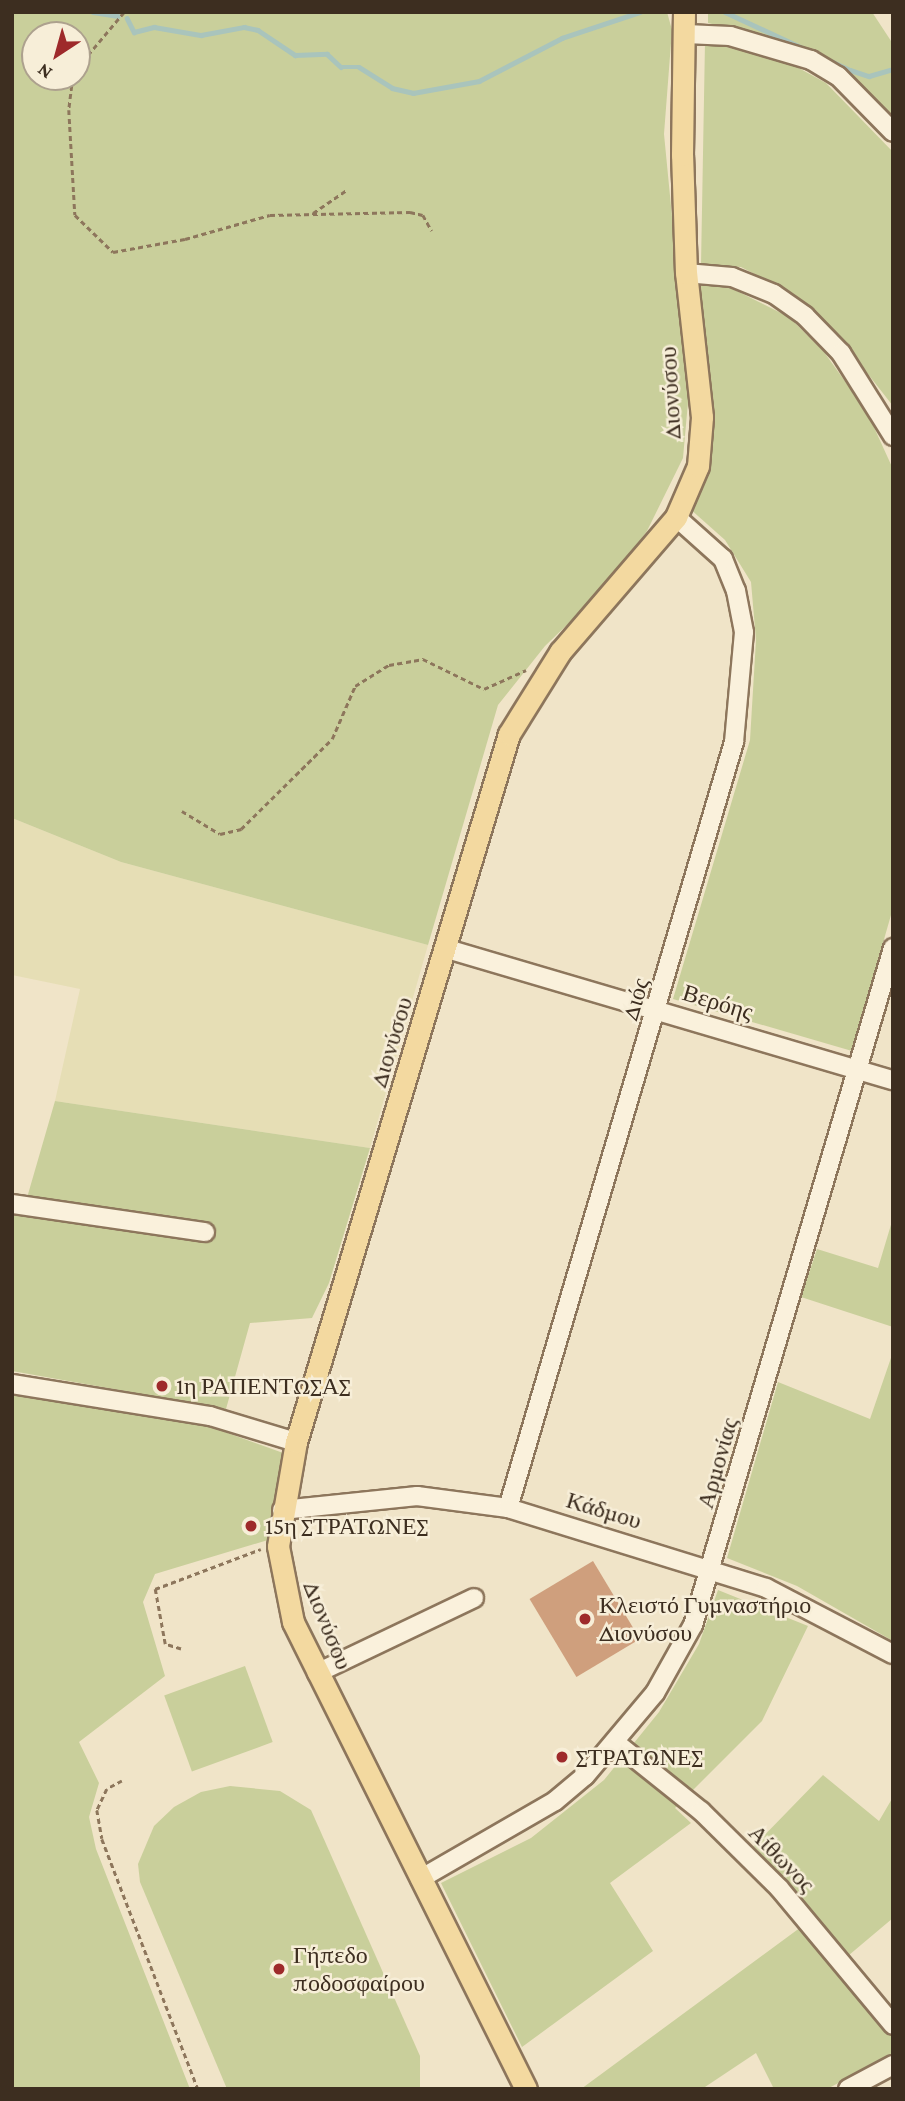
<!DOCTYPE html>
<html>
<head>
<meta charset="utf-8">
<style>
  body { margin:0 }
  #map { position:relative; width:905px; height:2101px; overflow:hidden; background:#f0e4c8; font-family:"Crimson Pro",serif }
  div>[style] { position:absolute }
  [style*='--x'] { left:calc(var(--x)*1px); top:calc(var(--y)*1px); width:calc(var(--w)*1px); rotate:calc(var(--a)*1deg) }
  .farmland>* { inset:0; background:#e6deb5 }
  .green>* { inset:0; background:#c9cf9b; transform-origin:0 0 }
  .stream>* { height:4.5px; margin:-2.25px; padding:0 2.25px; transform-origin:2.25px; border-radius:2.25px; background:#a9c4bc }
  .building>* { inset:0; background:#cf9f7d; transform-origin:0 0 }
  .path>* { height:2.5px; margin-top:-1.25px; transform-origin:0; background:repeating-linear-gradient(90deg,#8d765c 0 5px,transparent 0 8.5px) }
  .roads { filter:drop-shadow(2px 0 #8d765c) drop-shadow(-2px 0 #8d765c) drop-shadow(0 2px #8d765c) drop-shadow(0 -2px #8d765c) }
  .minor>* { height:18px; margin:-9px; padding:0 9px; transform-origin:9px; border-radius:9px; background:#faf1dc }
  .major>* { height:21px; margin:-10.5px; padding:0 10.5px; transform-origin:10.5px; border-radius:10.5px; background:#f3d9a0 }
  .dots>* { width:19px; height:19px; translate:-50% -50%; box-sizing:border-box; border:4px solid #f7eed8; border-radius:50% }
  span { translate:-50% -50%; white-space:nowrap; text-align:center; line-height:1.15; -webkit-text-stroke:5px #f7eed8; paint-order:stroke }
  .street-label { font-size:24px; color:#3d2e20 }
  .poi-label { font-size:24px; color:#3d2e20 }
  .left { translate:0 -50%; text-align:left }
  .frame { position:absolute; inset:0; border:14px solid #3d2e20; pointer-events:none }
  .north { position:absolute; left:21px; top:21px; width:70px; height:70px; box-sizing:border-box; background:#f7eed8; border:2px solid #ada18e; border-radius:50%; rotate:216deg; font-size:19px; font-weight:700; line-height:28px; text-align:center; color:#3d2e20 }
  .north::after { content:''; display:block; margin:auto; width:24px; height:32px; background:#9e2a2b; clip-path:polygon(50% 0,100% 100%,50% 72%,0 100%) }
</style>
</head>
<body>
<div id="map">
  <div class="farmland">
    <div style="clip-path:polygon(12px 818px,121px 862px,428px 945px,370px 1148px,55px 1101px,80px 989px,12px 975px)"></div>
  </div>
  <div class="green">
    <div style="clip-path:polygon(evenodd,12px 12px,667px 12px,672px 30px,664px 134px,689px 391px,683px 458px,647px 531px,603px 590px,545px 646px,498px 705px,428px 945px,121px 862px,12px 818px,12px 12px,35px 35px,77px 35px,77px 77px,35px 77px,35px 35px)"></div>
    <div style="clip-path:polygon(708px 12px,872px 12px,893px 44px,893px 117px,845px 73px,770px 38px,708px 23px)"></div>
    <div style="clip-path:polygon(705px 42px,786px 61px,826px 83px,893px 152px,893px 406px,839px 337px,789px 292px,741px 267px,701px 265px)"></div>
    <div style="clip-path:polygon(695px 283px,729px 287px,789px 317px,824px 352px,867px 412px,893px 469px,893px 908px,852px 1051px,673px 999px,750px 740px,756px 640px,751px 582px,725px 540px,689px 508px,711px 454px)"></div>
    <div style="clip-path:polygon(55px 1101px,370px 1148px,329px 1283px,312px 1318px,250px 1323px,226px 1409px,12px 1371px,12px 1215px,22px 1215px)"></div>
    <div style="clip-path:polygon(893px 1218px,893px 1327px,801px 1297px,817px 1249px,878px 1268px)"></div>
    <div style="clip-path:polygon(893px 1352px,893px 1641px,797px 1586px,727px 1558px,778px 1382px,870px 1419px)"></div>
    <div style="clip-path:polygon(12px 1395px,211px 1427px,286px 1454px,268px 1540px,155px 1574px,143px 1602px,165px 1676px,79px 1742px,99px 1783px,89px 1817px,96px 1849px,190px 2089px,12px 2089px)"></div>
    <div style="clip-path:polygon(718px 1590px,808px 1626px,762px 1721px,675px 1808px,691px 1823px,610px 1883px,653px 1951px,522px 2047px,441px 1883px,531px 1838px,604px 1780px,659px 1712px,699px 1644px)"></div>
    <div style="left:245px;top:1666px;width:81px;height:86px;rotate:70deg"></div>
    <div style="clip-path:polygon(823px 1775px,879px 1821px,893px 1797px,893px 1918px,836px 1966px,893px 2036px,893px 2054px,827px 2089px,774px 2089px,756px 2053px,702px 2089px,581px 2089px,816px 1916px,754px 1846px)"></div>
    <div style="clip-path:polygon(230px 1786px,280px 1791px,311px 1810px,420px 2056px,420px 2089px,227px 2089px,140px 1882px,138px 1864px,154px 1826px,174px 1807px,201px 1792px)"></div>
  </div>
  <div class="stream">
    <div style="--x:93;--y:12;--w:25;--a:9"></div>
    <div style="--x:725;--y:12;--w:138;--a:24.9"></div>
    <div style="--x:850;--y:70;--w:20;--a:18"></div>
    <div style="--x:869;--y:76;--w:25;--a:-16"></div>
    <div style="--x:127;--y:18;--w:16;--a:63"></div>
    <div style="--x:134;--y:32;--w:21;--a:-14"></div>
    <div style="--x:154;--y:27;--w:48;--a:9.7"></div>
    <div style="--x:201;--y:35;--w:44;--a:-10.5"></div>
    <div style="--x:244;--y:27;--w:14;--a:12"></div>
    <div style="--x:258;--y:30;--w:45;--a:34"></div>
    <div style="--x:295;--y:55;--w:32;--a:-2"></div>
    <div style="--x:327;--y:54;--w:19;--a:43"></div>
    <div style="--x:341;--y:67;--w:18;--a:0"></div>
    <div style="--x:359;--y:67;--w:39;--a:32"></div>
    <div style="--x:392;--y:88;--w:22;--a:13"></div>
    <div style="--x:413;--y:93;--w:67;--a:-10.3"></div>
    <div style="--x:479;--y:81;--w:93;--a:-27.4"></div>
    <div style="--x:562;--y:38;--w:82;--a:-18.4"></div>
  </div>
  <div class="building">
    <div style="left:593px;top:1561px;width:91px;height:74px;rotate:59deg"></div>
  </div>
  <div class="path">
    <div style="--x:77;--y:68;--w:73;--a:-50"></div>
    <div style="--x:73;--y:77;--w:33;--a:97"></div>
    <div style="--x:69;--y:110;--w:105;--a:86.7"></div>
    <div style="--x:75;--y:215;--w:53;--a:44.2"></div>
    <div style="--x:113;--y:252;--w:73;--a:-10.2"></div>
    <div style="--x:185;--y:239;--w:88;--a:-15.8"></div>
    <div style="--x:270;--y:215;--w:140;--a:-1.2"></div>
    <div style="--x:410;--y:212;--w:13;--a:13"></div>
    <div style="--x:423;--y:215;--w:18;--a:61"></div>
    <div style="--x:313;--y:213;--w:42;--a:-34.4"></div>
    <div style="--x:182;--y:811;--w:44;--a:31.2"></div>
    <div style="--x:220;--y:834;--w:22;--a:-13"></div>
    <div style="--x:241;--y:829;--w:128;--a:-44.7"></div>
    <div style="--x:332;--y:739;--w:58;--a:-66.5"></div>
    <div style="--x:355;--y:686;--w:40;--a:-32"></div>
    <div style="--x:389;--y:665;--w:35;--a:-10"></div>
    <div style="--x:423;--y:659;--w:68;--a:26.2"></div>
    <div style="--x:484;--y:689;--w:46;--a:-24.3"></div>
    <div style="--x:181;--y:1649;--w:17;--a:-163"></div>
    <div style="--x:165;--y:1644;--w:56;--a:-100.3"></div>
    <div style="--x:155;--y:1589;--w:113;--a:-20.7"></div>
    <div style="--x:122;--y:1781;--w:17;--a:152"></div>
    <div style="--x:107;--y:1789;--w:23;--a:115"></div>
    <div style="--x:97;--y:1810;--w:29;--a:80"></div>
    <div style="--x:102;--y:1839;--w:268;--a:69"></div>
  </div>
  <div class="roads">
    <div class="minor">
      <div style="--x:686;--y:34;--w:44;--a:2.6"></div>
      <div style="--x:730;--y:36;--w:84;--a:16.5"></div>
      <div style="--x:811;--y:60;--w:31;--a:31"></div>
      <div style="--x:838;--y:76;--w:78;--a:45.5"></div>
      <div style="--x:686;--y:273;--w:46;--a:5"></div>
      <div style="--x:732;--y:277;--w:45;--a:22"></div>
      <div style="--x:774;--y:294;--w:38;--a:35"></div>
      <div style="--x:805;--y:316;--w:52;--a:45.8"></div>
      <div style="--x:841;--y:353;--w:98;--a:57.9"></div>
      <div style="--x:447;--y:949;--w:465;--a:16.4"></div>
      <div style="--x:12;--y:1204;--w:195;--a:8.3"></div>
      <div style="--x:12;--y:1384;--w:201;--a:9.2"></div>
      <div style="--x:210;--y:1416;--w:90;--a:16.8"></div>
      <div style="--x:508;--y:1508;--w:799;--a:-73.56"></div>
      <div style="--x:734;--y:742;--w:110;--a:-84.8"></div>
      <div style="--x:744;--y:632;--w:42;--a:-101"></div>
      <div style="--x:736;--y:591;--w:35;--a:-112"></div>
      <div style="--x:723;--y:559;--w:63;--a:-138.2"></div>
      <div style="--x:282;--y:1510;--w:136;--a:-5.9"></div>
      <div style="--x:417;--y:1496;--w:92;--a:7.5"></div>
      <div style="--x:508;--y:1508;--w:270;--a:17.2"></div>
      <div style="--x:766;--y:1588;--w:143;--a:27.5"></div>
      <div style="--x:317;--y:1673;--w:174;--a:-25.5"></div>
      <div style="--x:616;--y:1743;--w:109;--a:38.7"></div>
      <div style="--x:701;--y:1811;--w:110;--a:44.6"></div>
      <div style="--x:779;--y:1888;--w:178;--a:50.2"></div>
      <div style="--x:420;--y:1879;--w:156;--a:-30"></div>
      <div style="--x:555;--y:1801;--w:39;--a:-40"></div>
      <div style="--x:585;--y:1776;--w:109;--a:-49.9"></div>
      <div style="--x:655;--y:1693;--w:78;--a:-60.8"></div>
      <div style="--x:693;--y:1625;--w:706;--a:-73.54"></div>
      <div style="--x:848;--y:2089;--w:51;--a:-28.1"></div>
    </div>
    <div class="major">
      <div style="--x:526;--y:2089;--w:522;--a:-116.52"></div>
      <div style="--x:293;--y:1622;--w:77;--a:-101.2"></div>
      <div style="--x:278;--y:1546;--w:106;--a:-80.2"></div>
      <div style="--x:296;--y:1442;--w:739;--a:-73.26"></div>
      <div style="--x:509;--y:734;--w:97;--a:-58.1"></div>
      <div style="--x:560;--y:652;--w:178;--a:-49.3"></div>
      <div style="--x:676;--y:517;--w:56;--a:-66.7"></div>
      <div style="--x:698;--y:466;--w:49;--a:-85.3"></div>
      <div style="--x:702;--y:417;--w:145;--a:-96.3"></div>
      <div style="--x:686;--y:273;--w:118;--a:-91.9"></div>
      <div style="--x:682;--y:155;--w:143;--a:-89.2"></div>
    </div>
  </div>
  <div class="dots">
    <div style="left:162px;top:1386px;background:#9e2a2b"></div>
    <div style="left:251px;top:1526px;background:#9e2a2b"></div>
    <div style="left:585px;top:1619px;background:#9e2a2b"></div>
    <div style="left:562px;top:1757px;background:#9e2a2b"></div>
    <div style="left:279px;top:1969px;background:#9e2a2b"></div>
  </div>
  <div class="street-label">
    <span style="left:670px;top:393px;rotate:-93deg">Διονύσου</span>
    <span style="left:635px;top:999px;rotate:-73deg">Διός</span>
    <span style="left:718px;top:1002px;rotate:17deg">Βερόης</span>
    <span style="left:391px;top:1042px;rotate:-73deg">Διονύσου</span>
    <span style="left:717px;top:1463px;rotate:-74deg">Αρμονίας</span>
    <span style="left:604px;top:1510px;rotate:17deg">Κάδμου</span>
    <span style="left:328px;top:1625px;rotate:68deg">Διονύσου</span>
    <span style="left:782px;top:1858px;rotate:46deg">Αίθωνος</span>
  </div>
  <div class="poi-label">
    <span class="left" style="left:176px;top:1386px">1η ΡΑΠΕΝΤΩΣΑΣ</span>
    <span class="left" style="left:265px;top:1526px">15η ΣΤΡΑΤΩΝΕΣ</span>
    <span class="left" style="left:599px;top:1619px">Κλειστό Γυμναστήριο<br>Διονύσου</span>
    <span class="left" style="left:576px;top:1757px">ΣΤΡΑΤΩΝΕΣ</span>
    <span class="left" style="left:293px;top:1969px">Γήπεδο<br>ποδοσφαίρου</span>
  </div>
  <div class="frame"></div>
  <div class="north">N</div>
</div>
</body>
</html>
